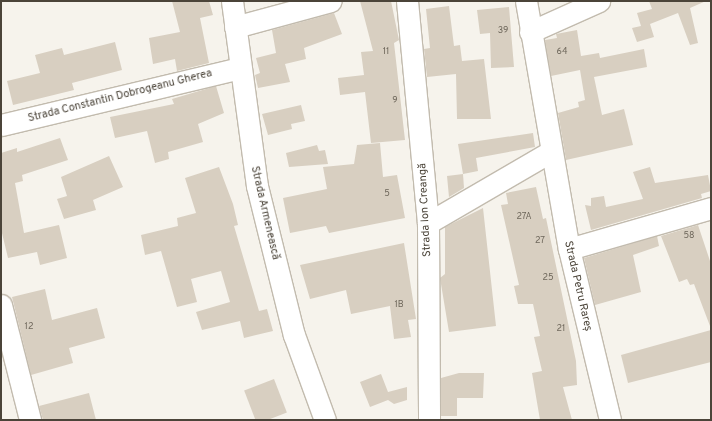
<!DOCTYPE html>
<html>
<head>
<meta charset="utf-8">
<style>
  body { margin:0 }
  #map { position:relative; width:712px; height:421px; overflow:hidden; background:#f6f3ec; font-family:Overpass,sans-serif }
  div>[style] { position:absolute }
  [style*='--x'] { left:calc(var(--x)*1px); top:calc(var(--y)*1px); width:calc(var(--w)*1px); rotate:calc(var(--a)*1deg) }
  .building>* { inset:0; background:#d8cfc1; transform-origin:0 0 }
  .roads { filter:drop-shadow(1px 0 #c2bbae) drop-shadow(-1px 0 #c2bbae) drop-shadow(0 1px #c2bbae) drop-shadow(0 -1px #c2bbae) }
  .minor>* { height:21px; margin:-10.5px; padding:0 10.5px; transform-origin:10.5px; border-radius:10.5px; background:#fff }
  span { translate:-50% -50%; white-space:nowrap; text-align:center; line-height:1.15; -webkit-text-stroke:3.5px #fff; paint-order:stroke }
  .number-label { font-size:9px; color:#6e675b }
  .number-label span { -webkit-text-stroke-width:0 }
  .street-label { font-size:11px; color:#4b4439 }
  .frame { position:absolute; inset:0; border:2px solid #4b4439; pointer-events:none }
</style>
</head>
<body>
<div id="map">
  <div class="building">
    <div style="clip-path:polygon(172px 1px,209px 1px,213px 15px,200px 18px,209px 63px,177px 71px,175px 59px,153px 64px,149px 38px,180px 32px)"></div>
    <div style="clip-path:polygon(360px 1px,391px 1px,399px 40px,394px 43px,405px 140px,371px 143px,365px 92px,340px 95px,338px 78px,364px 75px,361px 52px,373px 51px)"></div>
    <div style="clip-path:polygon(649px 1px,706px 1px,690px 8px,698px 43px,690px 45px,678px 13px,650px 24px,654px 37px,637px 42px,632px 28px,641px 26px,637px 13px,652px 9px)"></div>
    <div style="clip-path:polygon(449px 6px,454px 46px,460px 45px,462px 61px,484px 59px,491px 119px,457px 119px,456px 74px,427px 77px,424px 49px,430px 48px,426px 9px)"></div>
    <div style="clip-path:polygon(509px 7px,514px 67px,491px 68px,490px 33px,480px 34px,477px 10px)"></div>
    <div style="clip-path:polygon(334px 13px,342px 34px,304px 48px,306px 59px,285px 64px,290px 82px,258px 88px,255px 75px,260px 73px,256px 58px,276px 53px,272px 30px)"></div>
    <div style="clip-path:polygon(577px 30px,581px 56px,599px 53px,600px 58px,644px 49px,647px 67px,594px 77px,602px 115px,624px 109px,633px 145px,566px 160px,558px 113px,579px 107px,578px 102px,585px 100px,580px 70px,551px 76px,545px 40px,557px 38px,556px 34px)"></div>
    <div style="clip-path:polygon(115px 42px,122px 70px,72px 83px,74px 90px,13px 105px,7px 81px,40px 73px,35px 55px,62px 48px,64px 55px)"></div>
    <div style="clip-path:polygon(216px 86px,224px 113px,198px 124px,203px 142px,168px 152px,169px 159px,155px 163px,147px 131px,115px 138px,110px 117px,174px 104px,172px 99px)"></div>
    <div style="clip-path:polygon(301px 105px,305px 121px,291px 124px,292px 129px,268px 135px,262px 114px)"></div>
    <div style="clip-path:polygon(533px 133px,535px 147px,476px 158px,478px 171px,463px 174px,458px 144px)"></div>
    <div style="clip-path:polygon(60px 138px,68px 160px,22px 175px,23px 181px,15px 183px,24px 233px,59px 225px,67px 258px,40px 265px,37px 252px,8px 258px,1px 229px,1px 153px,17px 148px,17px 152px)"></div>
    <div style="clip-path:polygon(380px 143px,383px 177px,397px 175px,405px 218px,329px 233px,326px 226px,290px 233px,283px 198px,327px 189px,323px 167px,354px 164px,357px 145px)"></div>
    <div style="clip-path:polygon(317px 145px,319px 151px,325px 150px,328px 164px,289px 167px,286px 153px)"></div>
    <div style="clip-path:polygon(109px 156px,123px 187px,93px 200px,96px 210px,64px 219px,57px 199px,67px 196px,61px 177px)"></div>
    <div style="clip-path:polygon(219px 167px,233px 204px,238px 225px,234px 226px,259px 311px,267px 309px,273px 331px,244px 338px,240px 321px,202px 330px,196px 312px,230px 302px,221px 271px,191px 279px,197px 302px,177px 307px,161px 251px,145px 255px,141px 235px,178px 226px,177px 218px,196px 213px,185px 178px)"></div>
    <div style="clip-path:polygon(650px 167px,655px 183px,708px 175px,711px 191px,701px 194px,702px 198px,591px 230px,585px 205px,591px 206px,591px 198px,604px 196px,606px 207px,643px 199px,633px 172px)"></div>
    <div style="clip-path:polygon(463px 174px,464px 188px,449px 197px,447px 176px)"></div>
    <div style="clip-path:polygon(536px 187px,543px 219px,546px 218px,576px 361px,577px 385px,563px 387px,572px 420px,540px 420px,532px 373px,542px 371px,534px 337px,540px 336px,533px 304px,518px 304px,514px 286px,519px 285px,501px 205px,508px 204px,506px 193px)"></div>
    <div style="clip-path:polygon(483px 208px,496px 326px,449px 332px,440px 278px,445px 274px,445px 227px)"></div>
    <div style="clip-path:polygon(698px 225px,711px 264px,710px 326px,694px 284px,690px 285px,687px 279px,679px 282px,661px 236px)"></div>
    <div style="clip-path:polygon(657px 236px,659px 246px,633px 255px,641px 292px,595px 305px,584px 258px)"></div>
    <div style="clip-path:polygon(404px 243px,416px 319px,408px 320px,411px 337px,394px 339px,390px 306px,351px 314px,346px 290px,310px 299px,300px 265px)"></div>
    <div style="clip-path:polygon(45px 289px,52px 320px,97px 308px,105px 338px,69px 348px,73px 363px,31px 375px,12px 297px)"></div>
    <div style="clip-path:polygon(711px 330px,711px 362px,628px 383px,621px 355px)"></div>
    <div style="clip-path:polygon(459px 373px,484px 373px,483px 398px,457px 398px,457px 416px,441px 416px,441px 378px)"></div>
    <div style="clip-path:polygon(381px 374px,388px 392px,407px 387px,407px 400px,394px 404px,388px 400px,370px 407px,360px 382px)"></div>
    <div style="left:274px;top:379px;width:36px;height:32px;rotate:69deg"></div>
    <div style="clip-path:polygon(89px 393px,96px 420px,43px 420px,39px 406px)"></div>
  </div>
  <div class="roads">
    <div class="minor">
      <div style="--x:232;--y:1;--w:187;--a:82.3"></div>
      <div style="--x:257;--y:186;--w:154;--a:76.1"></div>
      <div style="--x:294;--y:335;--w:90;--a:70"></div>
      <div style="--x:407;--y:1;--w:223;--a:84.6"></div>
      <div style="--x:428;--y:223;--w:197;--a:89.7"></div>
      <div style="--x:526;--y:1;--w:252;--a:80.2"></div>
      <div style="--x:569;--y:249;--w:176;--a:76.5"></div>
      <div style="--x:235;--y:27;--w:99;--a:-15.2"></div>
      <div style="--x:530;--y:32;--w:76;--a:-24.2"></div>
      <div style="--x:1;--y:125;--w:246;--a:-13.4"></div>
      <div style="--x:428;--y:223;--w:141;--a:-30.2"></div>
      <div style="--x:569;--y:249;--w:148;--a:-16.1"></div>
      <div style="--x:1;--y:305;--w:119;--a:75.8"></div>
    </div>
  </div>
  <div class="number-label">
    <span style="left:503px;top:31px">39</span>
    <span style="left:386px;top:52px">11</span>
    <span style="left:562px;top:52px">64</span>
    <span style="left:395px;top:101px">9</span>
    <span style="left:387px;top:194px">5</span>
    <span style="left:524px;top:217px">27A</span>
    <span style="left:689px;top:236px">58</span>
    <span style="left:540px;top:241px">27</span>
    <span style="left:548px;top:278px">25</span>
    <span style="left:399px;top:305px">1B</span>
    <span style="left:29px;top:327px">12</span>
    <span style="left:561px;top:329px">21</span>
  </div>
  <div class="street-label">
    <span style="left:120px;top:96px;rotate:-14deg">Strada Constantin Dobrogeanu Gherea</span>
    <span style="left:425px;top:210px;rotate:-93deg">Strada Ion Creangă</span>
    <span style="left:265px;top:213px;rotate:77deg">Strada Armenească</span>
    <span style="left:578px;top:286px;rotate:77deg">Strada Petru Rareș</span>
  </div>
  <div class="frame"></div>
</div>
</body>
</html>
